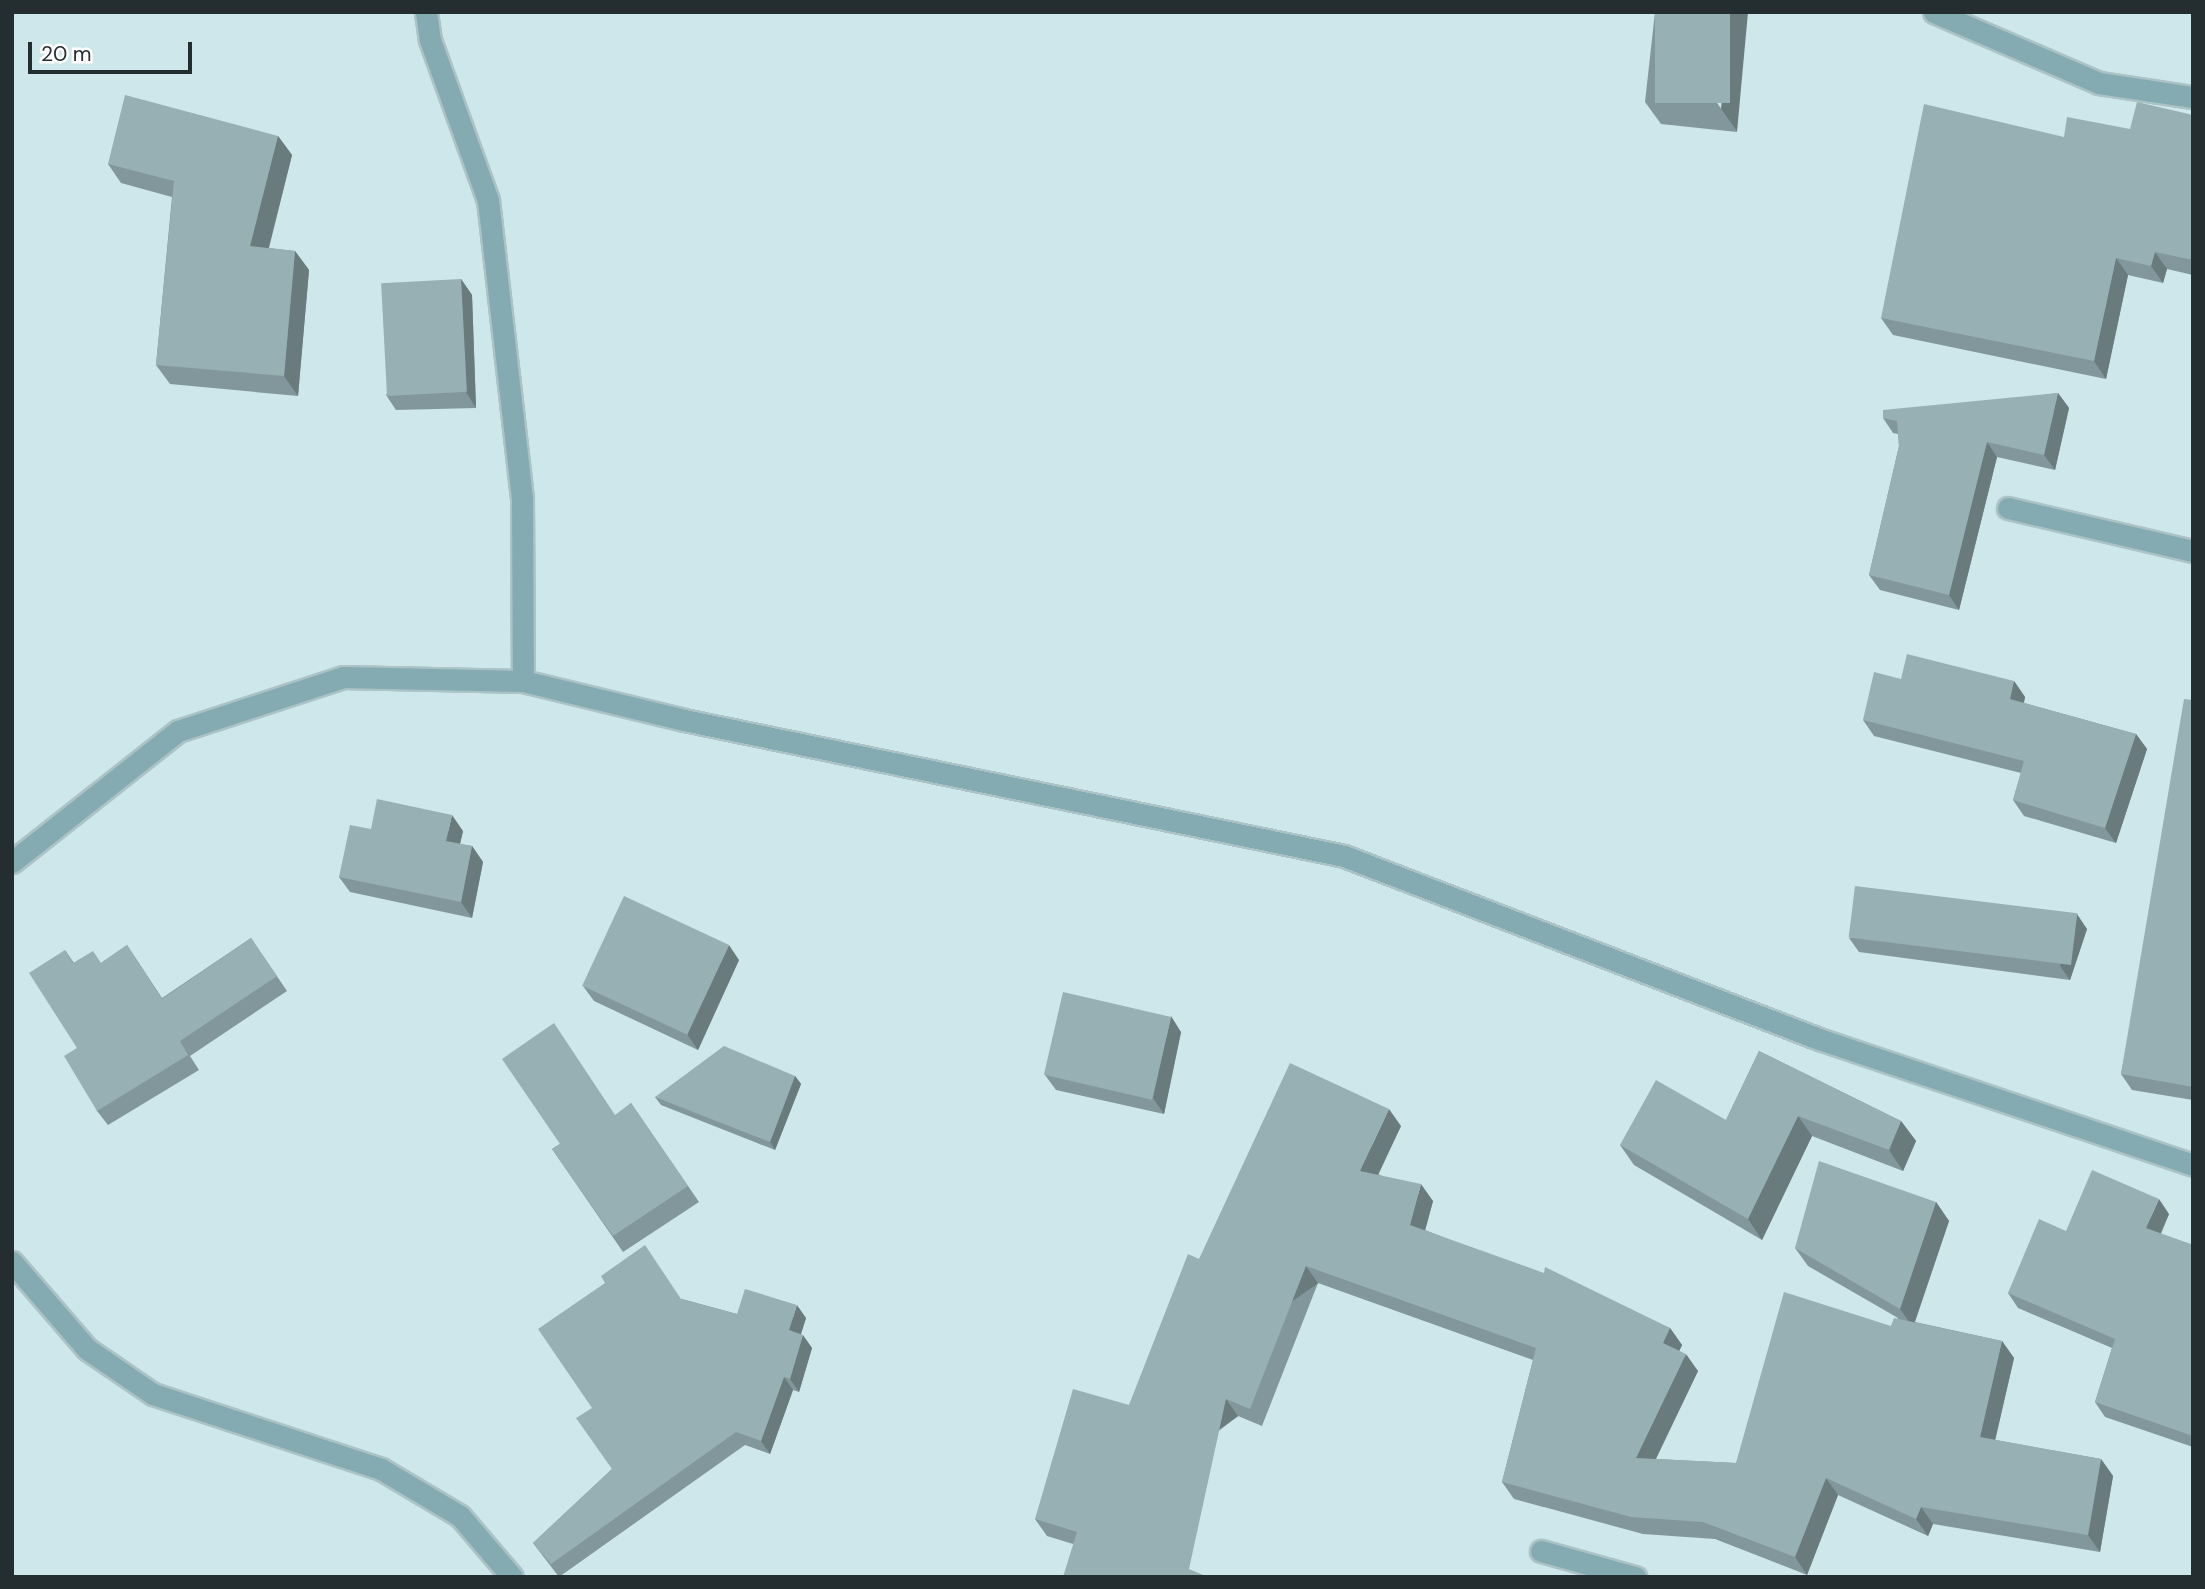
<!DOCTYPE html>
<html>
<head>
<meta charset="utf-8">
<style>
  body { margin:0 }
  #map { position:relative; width:2205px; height:1589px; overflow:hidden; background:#cde7eb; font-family:"DM Sans",sans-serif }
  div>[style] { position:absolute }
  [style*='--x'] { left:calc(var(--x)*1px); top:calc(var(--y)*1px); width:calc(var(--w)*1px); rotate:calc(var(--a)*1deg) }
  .roads { filter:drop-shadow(2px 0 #abc2c6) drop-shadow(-2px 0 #abc2c6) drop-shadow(0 2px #abc2c6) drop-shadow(0 -2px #abc2c6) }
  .minor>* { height:21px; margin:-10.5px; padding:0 10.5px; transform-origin:10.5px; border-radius:10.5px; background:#84abb1 }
  .wall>* { inset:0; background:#82979b }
  .shaded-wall>* { inset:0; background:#6a7b7e; transform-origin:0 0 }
  .building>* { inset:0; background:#97b0b4; transform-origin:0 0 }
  span { translate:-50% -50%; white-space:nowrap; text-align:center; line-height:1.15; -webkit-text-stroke:5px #fff; paint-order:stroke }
  .frame { position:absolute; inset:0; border:14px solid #242e30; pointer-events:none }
  .scale { position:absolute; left:28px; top:42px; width:164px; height:32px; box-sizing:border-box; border:4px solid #242e30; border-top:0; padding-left:9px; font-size:21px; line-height:24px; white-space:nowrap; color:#242e30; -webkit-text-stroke:5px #fff; paint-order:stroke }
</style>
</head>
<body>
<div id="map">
  <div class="roads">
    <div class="minor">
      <div style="--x:426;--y:12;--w:28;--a:82"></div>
      <div style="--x:430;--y:40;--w:170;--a:70.1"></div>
      <div style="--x:488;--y:200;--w:302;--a:83.5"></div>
      <div style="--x:522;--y:500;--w:181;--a:89.7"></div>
      <div style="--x:1934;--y:12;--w:180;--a:23.3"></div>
      <div style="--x:2099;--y:83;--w:95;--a:8.5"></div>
      <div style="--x:2008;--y:508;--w:190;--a:13.1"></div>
      <div style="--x:12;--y:862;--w:211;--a:-38.3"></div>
      <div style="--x:178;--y:731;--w:174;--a:-18.1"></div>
      <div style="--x:343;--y:677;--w:180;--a:1.3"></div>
      <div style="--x:523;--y:681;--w:166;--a:13.6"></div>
      <div style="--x:684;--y:720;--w:674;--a:11.64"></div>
      <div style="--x:1344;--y:856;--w:509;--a:21.07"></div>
      <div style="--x:1819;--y:1039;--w:395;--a:18.6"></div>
      <div style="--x:12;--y:1262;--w:115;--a:49.2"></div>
      <div style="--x:87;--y:1349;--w:80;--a:34.3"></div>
      <div style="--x:153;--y:1394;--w:240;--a:18.2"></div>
      <div style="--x:381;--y:1469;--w:92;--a:30.7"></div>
      <div style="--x:460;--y:1516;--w:80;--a:49.6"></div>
      <div style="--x:1541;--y:1551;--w:98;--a:15.5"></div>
    </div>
  </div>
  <div class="wall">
    <div style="clip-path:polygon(1655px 12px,1737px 132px,1661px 124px,1645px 102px)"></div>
    <div style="clip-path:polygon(2193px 115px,2193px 275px,2167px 269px,2163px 283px,2128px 275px,2106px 379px,1893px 335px,1881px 318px,2064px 137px,2130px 129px)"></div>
    <div style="clip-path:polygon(278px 136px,292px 155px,269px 248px,295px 251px,309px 270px,298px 396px,170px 384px,156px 365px,172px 197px,121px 183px,108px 164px)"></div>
    <div style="clip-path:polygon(461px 279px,472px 295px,476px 408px,396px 410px,386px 395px)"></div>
    <div style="clip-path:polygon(2058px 393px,2069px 408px,2055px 470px,1997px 457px,1959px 610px,1880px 590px,1869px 575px,1899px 446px,1898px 434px,1893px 433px,1883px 418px)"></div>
    <div style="clip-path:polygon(1901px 679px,2014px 681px,2025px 697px,2024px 703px,2136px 734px,2147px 749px,2116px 843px,2024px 816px,2013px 800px,2021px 773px,1874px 736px,1863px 720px)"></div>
    <div style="clip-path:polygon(2193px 700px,2193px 1100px,2132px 1090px,2121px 1074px)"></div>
    <div style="clip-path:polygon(371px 829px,463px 831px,460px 844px,472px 846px,483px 862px,472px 918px,350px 892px,339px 877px)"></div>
    <div style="clip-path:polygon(2087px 929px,2070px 980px,1859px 952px,1849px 938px)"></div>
    <div style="clip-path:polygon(251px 938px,287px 991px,190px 1056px,199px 1070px,108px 1125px,97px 1111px,77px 1048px,65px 950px,74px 963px,101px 963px,127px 945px,162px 998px)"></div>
    <div style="clip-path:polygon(739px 960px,698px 1050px,594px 1001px,583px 986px)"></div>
    <div style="clip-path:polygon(1181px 1032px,1164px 1114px,1056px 1090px,1045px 1075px)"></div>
    <div style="clip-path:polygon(1759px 1051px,1901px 1121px,1916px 1141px,1903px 1171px,1812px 1136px,1762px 1240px,1634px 1165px,1620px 1145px,1726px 1120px)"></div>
    <div style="clip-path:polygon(795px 1076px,801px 1084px,775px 1150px,661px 1105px,655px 1097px)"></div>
    <div style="clip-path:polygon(631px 1103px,699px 1202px,623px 1252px,552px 1149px,560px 1144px,616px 1115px)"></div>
    <div style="clip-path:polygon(1401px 1126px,1378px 1174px,1433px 1201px,1425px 1230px,1670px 1328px,1682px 1345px,1679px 1351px,1698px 1371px,1656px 1459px,1736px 1463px,1891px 1326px,1898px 1318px,1808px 1266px,1795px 1248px,1936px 1202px,1949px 1221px,1915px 1322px,2002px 1341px,2014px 1358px,1995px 1440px,2101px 1459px,2113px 1476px,2100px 1552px,1933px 1524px,1928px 1536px,1838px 1495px,1807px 1575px,1715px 1539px,1643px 1534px,1514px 1499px,1502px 1482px,1533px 1360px,1318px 1283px,1262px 1426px,1238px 1416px,1073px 1544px,1047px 1536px,1035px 1519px,1129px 1405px,1199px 1259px)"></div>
    <div style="clip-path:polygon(2169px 1214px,2161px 1234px,2193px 1245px,2193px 1447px,2105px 1417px,2095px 1402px,2112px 1348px,2018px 1308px,2008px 1293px,2066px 1231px)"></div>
    <div style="clip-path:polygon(682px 1299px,737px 1314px,806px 1318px,801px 1334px,812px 1348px,799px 1392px,793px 1390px,770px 1454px,745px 1445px,559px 1577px,533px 1543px,612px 1469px,592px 1408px)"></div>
  </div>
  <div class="shaded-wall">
    <div style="clip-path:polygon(1730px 12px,1748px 12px,1737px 132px,1721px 109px)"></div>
    <div style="clip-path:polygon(278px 136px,292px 155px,264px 266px,250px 246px)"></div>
    <div style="clip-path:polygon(295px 251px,309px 270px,298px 396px,284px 376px)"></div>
    <div style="clip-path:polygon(2155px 252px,2167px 269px,2163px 283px,2151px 266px)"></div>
    <div style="clip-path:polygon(2116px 258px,2128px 275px,2106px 379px,2094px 361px)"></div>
    <div style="clip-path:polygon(461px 279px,472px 295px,476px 408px,466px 392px)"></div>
    <div style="clip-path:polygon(2058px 393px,2069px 408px,2055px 470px,2044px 455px)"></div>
    <div style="clip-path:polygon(1987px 442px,1997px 457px,1959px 610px,1949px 595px)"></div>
    <div style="clip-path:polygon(2014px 681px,2025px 697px,2021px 714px,2010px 699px)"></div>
    <div style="clip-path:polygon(2136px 734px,2147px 749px,2116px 843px,2105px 828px)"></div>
    <div style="clip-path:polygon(452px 815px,463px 831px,457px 857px,446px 841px)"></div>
    <div style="clip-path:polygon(472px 846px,483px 862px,472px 918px,461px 902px)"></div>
    <div style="clip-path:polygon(2077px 914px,2087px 929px,2070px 980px,2060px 966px)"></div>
    <div style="clip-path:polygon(729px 945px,739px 960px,698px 1050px,687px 1034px)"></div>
    <div style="clip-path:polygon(1171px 1016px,1181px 1032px,1164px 1114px,1153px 1098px)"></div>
    <div style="clip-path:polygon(795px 1076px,801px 1084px,775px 1150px,770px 1142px)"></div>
    <div style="clip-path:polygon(1389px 1109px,1401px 1126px,1372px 1188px,1360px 1171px)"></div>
    <div style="clip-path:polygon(1798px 1116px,1812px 1136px,1762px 1240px,1748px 1219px)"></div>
    <div style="clip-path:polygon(1901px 1121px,1916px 1141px,1903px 1171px,1889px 1150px)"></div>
    <div style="clip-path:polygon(1421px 1184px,1433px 1201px,1422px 1242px,1410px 1225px)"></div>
    <div style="clip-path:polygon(2159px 1199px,2169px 1214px,2156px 1243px,2146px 1228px)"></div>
    <div style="clip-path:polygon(1936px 1202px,1949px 1221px,1913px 1327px,1900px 1309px)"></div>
    <div style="left:1306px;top:1266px;width:21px;height:154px;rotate:55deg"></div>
    <div style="clip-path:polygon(797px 1305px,806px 1318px,798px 1343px,789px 1330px)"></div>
    <div style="clip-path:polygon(1670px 1328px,1682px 1345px,1675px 1360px,1663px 1343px)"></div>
    <div style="clip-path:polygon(803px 1335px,812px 1348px,799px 1392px,790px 1379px)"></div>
    <div style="clip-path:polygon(2002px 1341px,2014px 1358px,1992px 1454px,1980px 1437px)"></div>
    <div style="clip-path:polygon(1686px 1354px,1698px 1371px,1648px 1475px,1636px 1458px)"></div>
    <div style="clip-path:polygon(784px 1377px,793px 1390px,770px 1454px,761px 1441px)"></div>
    <div style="left:1226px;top:1399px;width:21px;height:174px;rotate:55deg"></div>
    <div style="clip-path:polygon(2101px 1459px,2113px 1476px,2100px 1552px,2088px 1535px)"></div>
    <div style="clip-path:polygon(1826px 1478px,1838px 1495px,1807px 1575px,1795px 1557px)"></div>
    <div style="clip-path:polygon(1921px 1507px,1933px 1524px,1928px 1536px,1916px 1519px)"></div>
  </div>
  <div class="building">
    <div style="left:1655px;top:12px;width:75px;height:91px"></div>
    <div style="clip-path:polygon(125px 95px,278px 136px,250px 246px,295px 251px,284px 376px,156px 365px,174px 181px,108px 164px)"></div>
    <div style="clip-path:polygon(2137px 102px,2193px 115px,2193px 260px,2155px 252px,2151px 266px,2116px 258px,2094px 361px,1881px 318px,1924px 104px,2064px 137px,2067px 117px,2130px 129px)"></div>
    <div style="left:461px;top:279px;width:113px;height:80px;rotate:87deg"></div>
    <div style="clip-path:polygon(2058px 393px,2044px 455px,1987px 442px,1949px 595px,1869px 575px,1899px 446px,1897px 421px,1883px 418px,1883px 410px)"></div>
    <div style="clip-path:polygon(1907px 654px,2014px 681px,2010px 699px,2136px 734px,2105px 828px,2013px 800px,2024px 761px,1863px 720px,1874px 672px,1901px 679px)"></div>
    <div style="clip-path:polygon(2184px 699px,2193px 700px,2193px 1087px,2121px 1074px)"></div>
    <div style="clip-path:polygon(377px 799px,452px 815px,446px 841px,472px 846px,461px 902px,339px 877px,350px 825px,371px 829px)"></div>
    <div style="left:1855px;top:886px;width:224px;height:52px;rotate:7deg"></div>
    <div style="left:624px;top:896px;width:116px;height:99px;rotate:25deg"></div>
    <div style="clip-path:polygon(251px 938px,277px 976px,180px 1041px,188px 1055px,97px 1111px,64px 1056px,77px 1048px,29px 973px,65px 950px,73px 963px,93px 951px,101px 963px,127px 945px,162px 999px)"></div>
    <div style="left:1063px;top:992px;width:111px;height:85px;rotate:13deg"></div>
    <div style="clip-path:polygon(554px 1023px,615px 1115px,631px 1103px,688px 1186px,613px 1236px,552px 1149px,560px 1144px,502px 1059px)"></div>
    <div style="clip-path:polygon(724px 1046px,795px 1076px,770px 1142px,655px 1097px)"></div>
    <div style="clip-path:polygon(1759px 1051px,1901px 1121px,1889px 1150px,1798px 1116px,1748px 1219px,1620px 1145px,1656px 1080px,1726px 1120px)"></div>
    <div style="clip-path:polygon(1290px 1063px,1389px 1109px,1360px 1171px,1421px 1184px,1410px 1225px,1544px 1273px,1545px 1267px,1670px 1328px,1663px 1343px,1686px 1354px,1636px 1458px,1736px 1463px,1784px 1292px,1891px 1326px,1894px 1318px,2002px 1341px,1980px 1437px,2101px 1459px,2088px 1535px,1921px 1507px,1916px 1519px,1826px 1478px,1795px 1557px,1703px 1522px,1631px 1517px,1502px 1482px,1536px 1348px,1306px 1266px,1250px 1409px,1226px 1399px,1189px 1569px,1208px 1577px,1063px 1577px,1077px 1532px,1035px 1519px,1073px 1389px,1129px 1405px,1188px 1254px,1199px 1259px)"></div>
    <div style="clip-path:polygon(1819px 1161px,1936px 1202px,1900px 1309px,1795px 1248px)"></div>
    <div style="clip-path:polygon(2092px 1170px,2159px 1199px,2146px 1228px,2193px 1245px,2193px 1436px,2095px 1402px,2115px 1339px,2008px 1293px,2039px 1219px,2066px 1231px)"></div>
    <div style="clip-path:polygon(645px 1245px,681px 1299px,737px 1314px,745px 1289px,797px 1305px,789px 1330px,803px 1335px,790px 1379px,784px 1377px,761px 1441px,736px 1432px,551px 1564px,533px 1543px,612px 1469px,576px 1418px,592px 1408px,538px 1329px,605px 1283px,601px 1276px)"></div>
  </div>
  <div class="frame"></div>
  <div class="scale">20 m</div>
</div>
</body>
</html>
